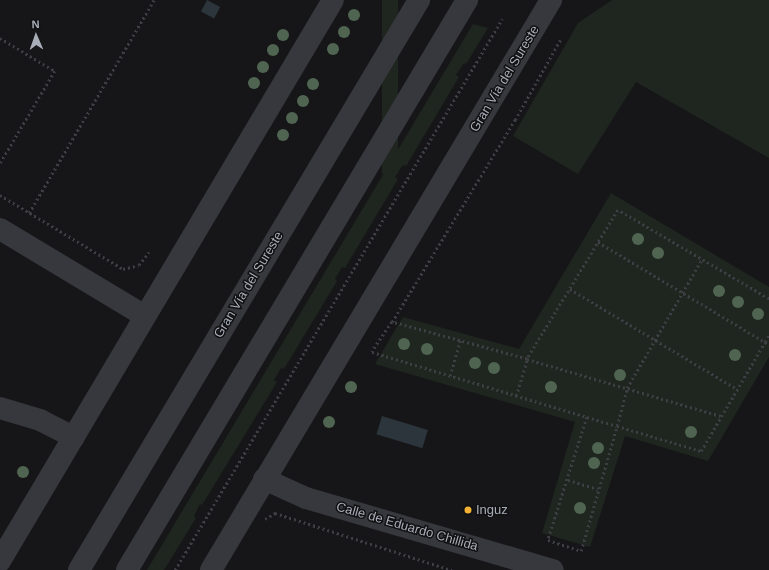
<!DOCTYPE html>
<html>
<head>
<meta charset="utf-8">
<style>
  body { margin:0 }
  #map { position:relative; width:769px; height:570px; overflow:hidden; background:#161618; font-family:Arial,sans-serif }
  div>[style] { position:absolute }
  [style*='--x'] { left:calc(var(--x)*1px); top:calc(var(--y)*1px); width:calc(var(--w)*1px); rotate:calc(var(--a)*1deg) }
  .green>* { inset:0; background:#1e261f; transform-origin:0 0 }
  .water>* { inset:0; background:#2c353c; transform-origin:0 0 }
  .path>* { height:2.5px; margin-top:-1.25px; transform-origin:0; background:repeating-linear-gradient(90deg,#3d3f44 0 2px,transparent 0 5px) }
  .minor>* { height:22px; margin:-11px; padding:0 11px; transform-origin:11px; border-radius:11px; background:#37383d }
  .trees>* { width:12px; height:12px; margin:-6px; border-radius:50%; background:#506452 }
  .dots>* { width:11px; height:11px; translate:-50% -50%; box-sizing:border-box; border:2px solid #111113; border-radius:50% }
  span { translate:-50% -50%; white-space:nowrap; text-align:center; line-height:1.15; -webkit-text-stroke:3px #111113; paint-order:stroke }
  .street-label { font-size:13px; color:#a8adb8 }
  .poi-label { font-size:13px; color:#a8adb8 }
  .left { translate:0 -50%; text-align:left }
  .north { position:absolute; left:16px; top:16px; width:40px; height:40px; -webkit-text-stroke:3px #111113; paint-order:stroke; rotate:358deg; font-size:11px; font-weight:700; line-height:16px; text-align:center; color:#a8adb8 }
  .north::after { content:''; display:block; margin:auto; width:14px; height:18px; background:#a8adb8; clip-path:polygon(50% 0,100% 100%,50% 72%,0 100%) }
</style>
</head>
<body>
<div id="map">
  <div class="green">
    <div style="left:382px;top:0;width:16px;height:174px"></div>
    <div style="clip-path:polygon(612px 0,769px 0,769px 158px,636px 82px,578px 174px,513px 136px,578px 23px)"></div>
    <div style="clip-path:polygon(473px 24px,488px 28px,466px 64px,464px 63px,456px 75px,459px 77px,406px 166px,403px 165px,395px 177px,398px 179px,345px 268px,342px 267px,335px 279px,337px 281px,284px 369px,281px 368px,274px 380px,277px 382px,202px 505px,200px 504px,194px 516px,196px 518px,164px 570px,147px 570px)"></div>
    <div style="clip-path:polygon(611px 193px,769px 287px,769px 357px,708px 461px,625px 436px,590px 547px,542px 533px,575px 422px,375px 364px,403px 317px,519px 349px)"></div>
  </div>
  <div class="water">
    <div style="left:207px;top:0;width:15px;height:13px;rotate:28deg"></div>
    <div style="left:382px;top:416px;width:48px;height:19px;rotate:17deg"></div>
  </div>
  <div class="path">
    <div style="--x:0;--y:38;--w:64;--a:31"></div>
    <div style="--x:55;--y:71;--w:108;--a:120.6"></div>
    <div style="--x:0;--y:195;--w:144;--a:31"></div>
    <div style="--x:123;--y:269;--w:16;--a:-14"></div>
    <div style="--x:139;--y:265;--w:16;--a:-52"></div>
    <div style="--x:29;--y:213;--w:247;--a:-59.6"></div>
    <div style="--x:598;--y:242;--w:195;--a:30.9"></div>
    <div style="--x:765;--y:342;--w:8;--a:-60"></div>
    <div style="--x:570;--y:289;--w:195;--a:30.9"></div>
    <div style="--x:769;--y:299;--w:175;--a:-149.5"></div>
    <div style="--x:618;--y:210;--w:175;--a:121.4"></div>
    <div style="--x:527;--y:359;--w:140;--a:-164.7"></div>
    <div style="--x:392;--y:322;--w:36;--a:124"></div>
    <div style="--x:372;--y:352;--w:225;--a:16.8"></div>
    <div style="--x:587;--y:417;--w:129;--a:107.6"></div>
    <div style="--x:548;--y:540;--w:35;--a:18"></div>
    <div style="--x:581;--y:551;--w:130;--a:-73.9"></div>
    <div style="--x:617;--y:426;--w:88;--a:16.6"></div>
    <div style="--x:701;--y:451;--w:126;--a:-59.6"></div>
    <div style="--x:765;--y:342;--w:5;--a:37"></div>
    <div style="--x:392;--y:322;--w:237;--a:-58.7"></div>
    <div style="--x:515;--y:120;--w:92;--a:-60.6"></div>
    <div style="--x:450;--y:376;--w:37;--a:-74"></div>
    <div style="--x:516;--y:396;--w:39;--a:-73"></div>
    <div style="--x:527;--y:359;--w:202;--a:16.4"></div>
    <div style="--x:587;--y:417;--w:31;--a:17"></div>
    <div style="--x:617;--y:426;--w:39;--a:-75"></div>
    <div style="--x:627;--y:388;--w:149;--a:-59.8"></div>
    <div style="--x:568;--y:480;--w:31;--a:17"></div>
    <div style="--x:265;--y:519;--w:12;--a:-31"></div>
    <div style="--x:275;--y:513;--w:186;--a:17.9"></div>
    <div style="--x:175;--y:570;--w:641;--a:-59.31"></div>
  </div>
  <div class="minor">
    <div style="--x:0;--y:229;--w:169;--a:31"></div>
    <div style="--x:0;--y:408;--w:42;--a:16.7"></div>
    <div style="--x:40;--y:420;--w:38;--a:27"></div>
    <div style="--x:264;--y:479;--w:46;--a:24.3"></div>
    <div style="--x:306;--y:498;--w:257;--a:16.3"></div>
    <div style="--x:0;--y:561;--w:652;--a:-59.31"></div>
    <div style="--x:79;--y:570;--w:664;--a:-59.18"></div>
    <div style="--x:127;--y:570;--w:664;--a:-59.18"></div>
    <div style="--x:211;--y:570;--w:664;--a:-59.18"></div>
  </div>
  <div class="trees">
    <div style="left:354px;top:15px"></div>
    <div style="left:344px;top:32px"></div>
    <div style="left:283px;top:35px"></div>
    <div style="left:333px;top:49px"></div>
    <div style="left:273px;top:50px"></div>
    <div style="left:263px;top:67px"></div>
    <div style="left:254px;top:83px"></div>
    <div style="left:313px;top:84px"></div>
    <div style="left:303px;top:101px"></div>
    <div style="left:292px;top:118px"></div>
    <div style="left:283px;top:135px"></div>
    <div style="left:638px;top:239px"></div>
    <div style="left:658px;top:253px"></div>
    <div style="left:719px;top:291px"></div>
    <div style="left:738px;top:302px"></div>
    <div style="left:758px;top:314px"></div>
    <div style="left:404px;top:344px"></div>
    <div style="left:427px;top:349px"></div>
    <div style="left:735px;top:355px"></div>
    <div style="left:475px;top:363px"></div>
    <div style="left:494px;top:368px"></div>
    <div style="left:620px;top:375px"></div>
    <div style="left:351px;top:387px"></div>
    <div style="left:551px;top:387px"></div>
    <div style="left:329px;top:422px"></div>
    <div style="left:691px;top:432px"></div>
    <div style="left:598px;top:448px"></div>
    <div style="left:594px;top:463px"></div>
    <div style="left:23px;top:472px"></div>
    <div style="left:580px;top:508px"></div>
  </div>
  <div class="dots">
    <div style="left:468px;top:510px;background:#f2b134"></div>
  </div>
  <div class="street-label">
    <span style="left:505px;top:79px;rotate:-59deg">Gran Vía del Sureste</span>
    <span style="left:249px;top:285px;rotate:-59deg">Gran Vía del Sureste</span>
    <span style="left:407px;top:527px;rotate:16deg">Calle de Eduardo Chillida</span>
  </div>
  <div class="poi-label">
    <span class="left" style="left:476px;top:510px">Inguz</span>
  </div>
  <div class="north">N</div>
</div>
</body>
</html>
